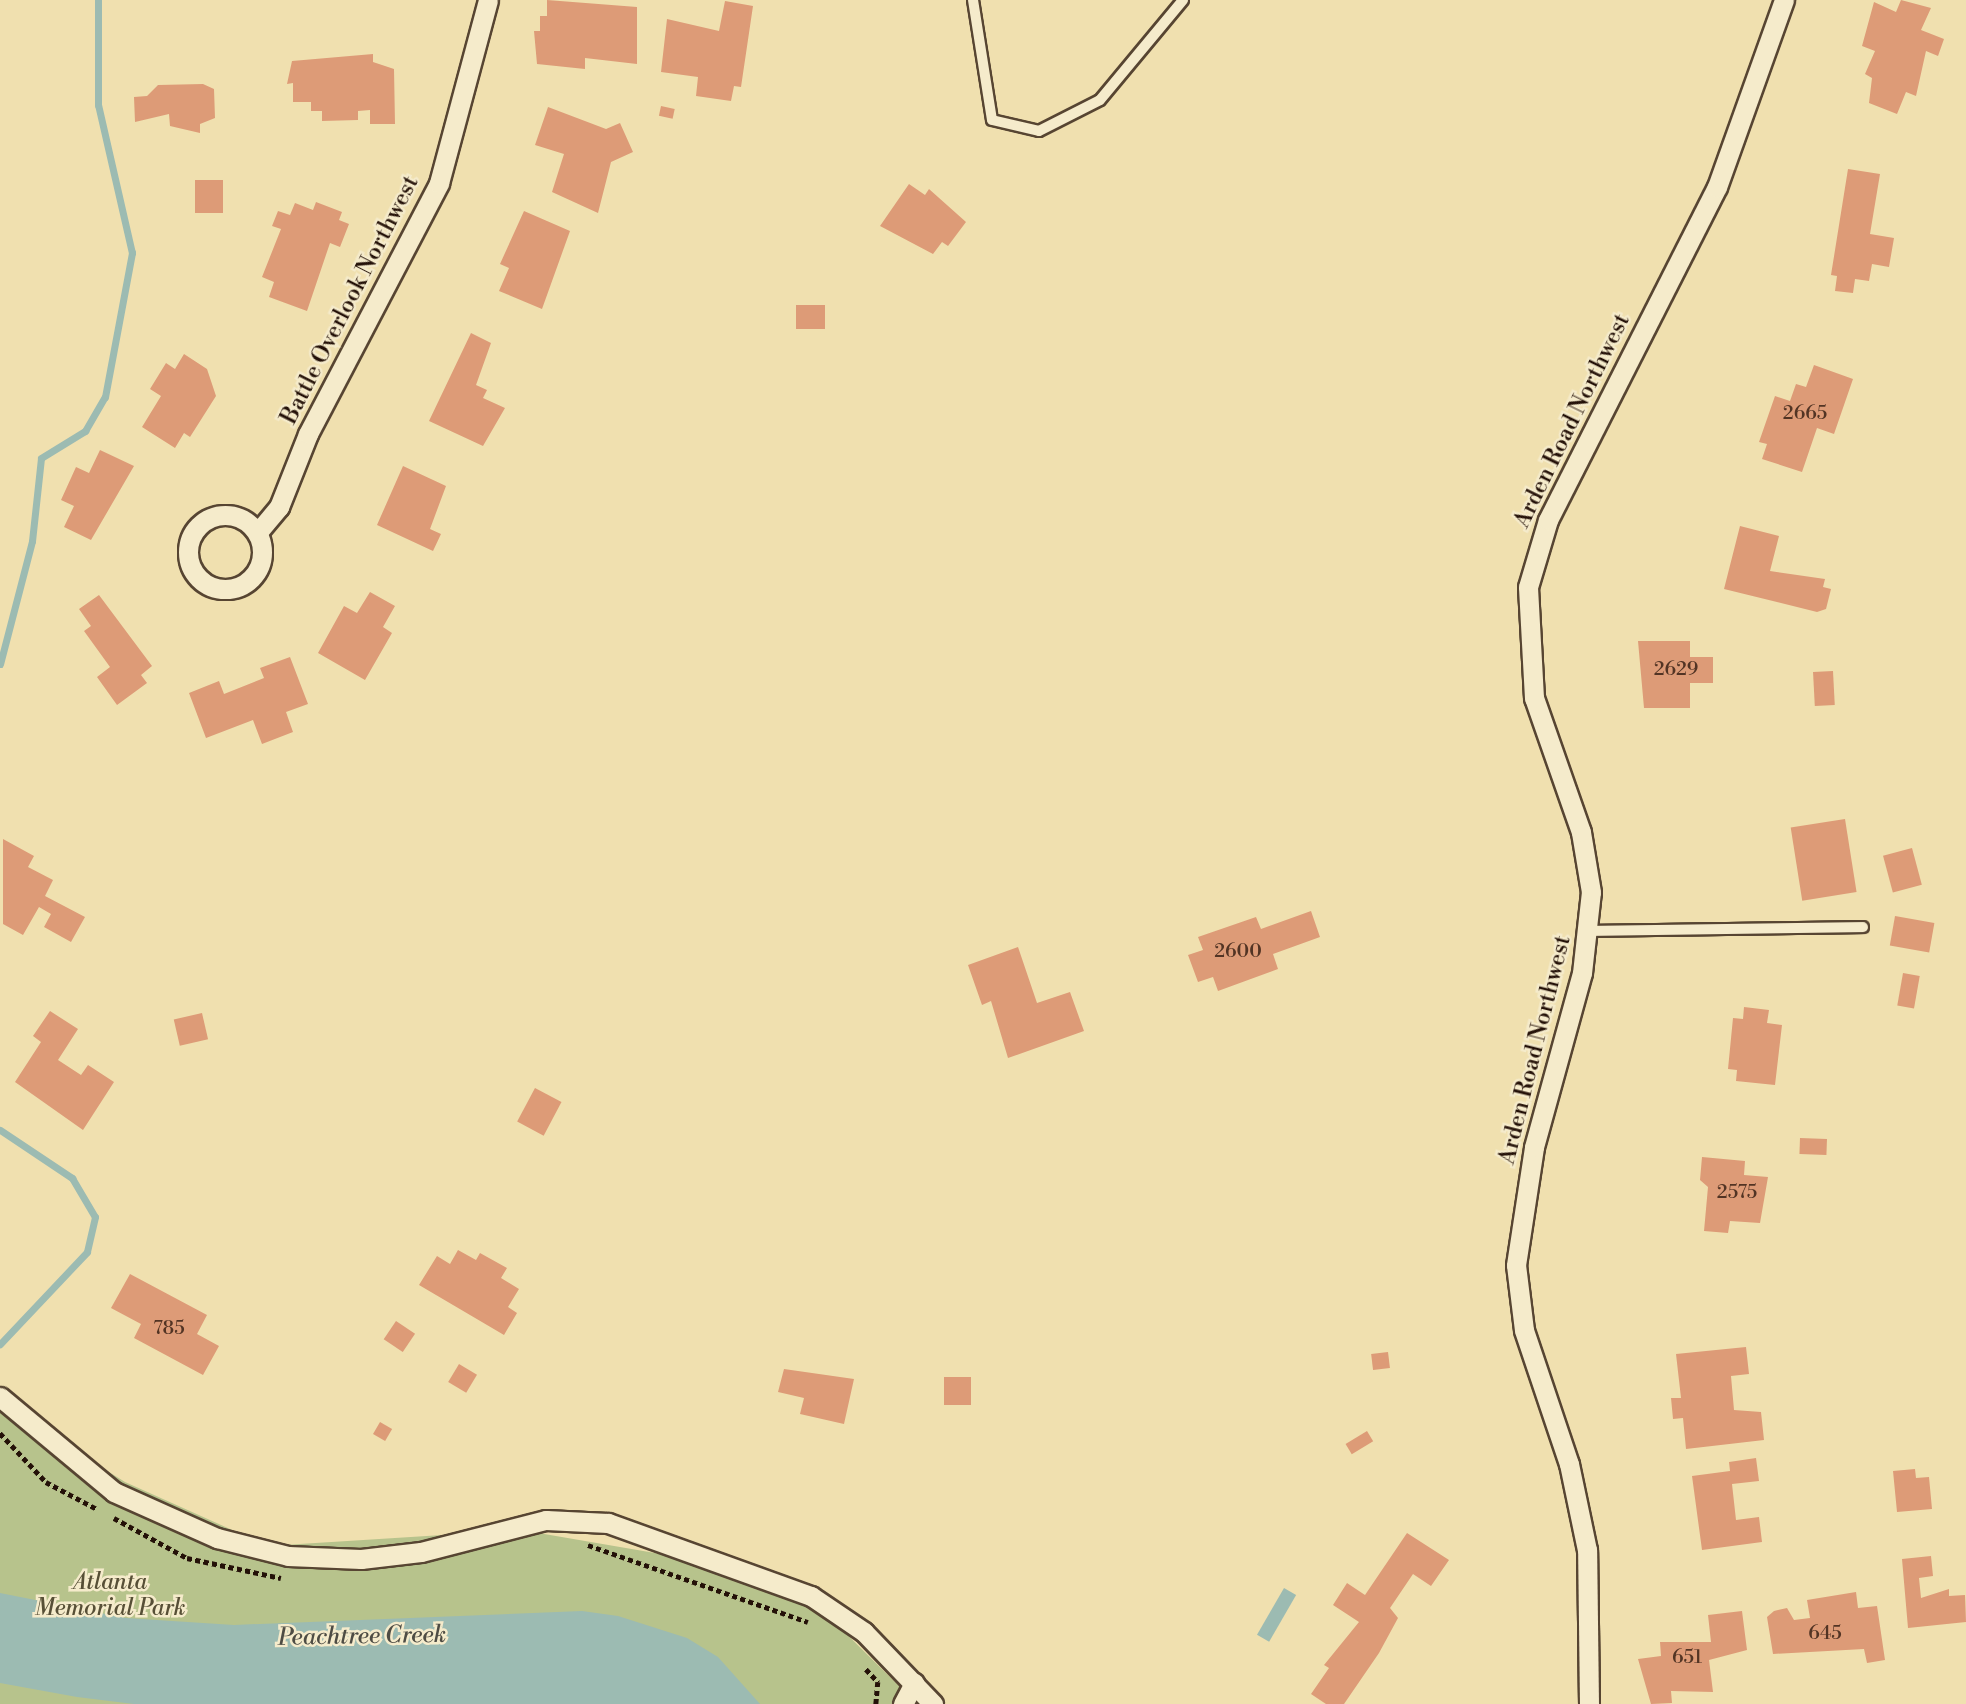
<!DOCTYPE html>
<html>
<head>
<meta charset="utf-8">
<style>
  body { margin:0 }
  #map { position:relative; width:1966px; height:1704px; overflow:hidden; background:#f0e0af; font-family:"Libre Bodoni",serif }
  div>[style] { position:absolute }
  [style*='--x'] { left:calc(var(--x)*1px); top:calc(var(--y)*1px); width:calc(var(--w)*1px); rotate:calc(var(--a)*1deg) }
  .green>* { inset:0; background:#b7c38c }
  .water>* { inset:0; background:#9cbbb2; transform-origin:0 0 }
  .stream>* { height:7px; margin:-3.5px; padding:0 3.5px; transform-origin:3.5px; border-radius:3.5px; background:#9cbbb2 }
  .building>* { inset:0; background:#dd9b77; transform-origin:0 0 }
  .path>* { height:4.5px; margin-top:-2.25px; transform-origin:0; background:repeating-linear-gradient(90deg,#241108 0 5px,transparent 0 8.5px) }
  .roads { filter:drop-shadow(2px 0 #574532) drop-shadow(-2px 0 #574532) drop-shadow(0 2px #574532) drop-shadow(0 -2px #574532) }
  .service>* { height:10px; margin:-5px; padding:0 5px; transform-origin:5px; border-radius:5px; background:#f5ebcb }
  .minor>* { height:19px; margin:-9.5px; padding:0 9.5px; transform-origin:9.5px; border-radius:9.5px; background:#f5ebcb }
  .minor>.ring { margin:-9.5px; padding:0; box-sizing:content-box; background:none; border:19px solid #f5ebcb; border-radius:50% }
  span { translate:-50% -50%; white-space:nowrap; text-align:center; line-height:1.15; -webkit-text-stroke:5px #f5ebcb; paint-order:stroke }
  .number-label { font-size:19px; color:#523424 }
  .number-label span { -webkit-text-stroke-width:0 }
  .street-label { font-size:23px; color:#241108 }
  .park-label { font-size:23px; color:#574f36; font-style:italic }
  .water-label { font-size:24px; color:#4e4c44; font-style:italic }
</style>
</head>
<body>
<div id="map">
  <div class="green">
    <div style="clip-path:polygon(0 1404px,125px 1482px,268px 1546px,521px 1530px,788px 1576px,900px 1687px,896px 1704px,0 1704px)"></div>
  </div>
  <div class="water">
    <div style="left:1284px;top:1588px;width:14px;height:54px;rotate:30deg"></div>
    <div style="clip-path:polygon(0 1593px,126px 1618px,234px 1625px,582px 1611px,618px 1616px,687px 1638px,718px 1657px,760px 1704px,134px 1704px,77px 1697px,0 1683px)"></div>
  </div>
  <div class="stream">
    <div style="--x:0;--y:664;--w:127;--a:-75.4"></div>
    <div style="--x:32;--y:541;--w:83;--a:-83.8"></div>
    <div style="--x:41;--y:458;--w:52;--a:-31.5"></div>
    <div style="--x:85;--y:431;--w:39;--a:-60"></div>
    <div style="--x:105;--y:397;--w:147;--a:-79.4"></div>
    <div style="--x:132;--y:253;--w:152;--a:-102.9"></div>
    <div style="--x:98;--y:105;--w:105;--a:-90"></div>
    <div style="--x:0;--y:1130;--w:87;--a:33.7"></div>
    <div style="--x:72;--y:1178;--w:45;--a:59.5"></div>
    <div style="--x:95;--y:1217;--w:36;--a:103"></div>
    <div style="--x:87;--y:1252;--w:127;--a:133.4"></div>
  </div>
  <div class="building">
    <div style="clip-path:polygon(547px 0,637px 7px,637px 64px,585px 58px,585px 69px,537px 64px,534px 31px,540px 31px,540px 16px,547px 16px)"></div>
    <div style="clip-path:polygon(1901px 0,1931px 8px,1921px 30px,1944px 39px,1938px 56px,1926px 51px,1916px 96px,1906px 92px,1897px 114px,1869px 103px,1872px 78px,1865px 74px,1875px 51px,1862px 46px,1874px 2px,1896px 12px)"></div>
    <div style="clip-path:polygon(725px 1px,753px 6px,741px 87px,734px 86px,731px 101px,696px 96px,698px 77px,661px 72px,667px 19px,719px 31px)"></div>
    <div style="clip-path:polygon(373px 54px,373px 62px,394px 69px,395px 124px,370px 124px,370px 110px,358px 111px,358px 120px,322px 121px,322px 111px,311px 111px,311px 102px,293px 102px,293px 83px,287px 84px,292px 61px)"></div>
    <div style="clip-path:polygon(203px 84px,214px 89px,215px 118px,200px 124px,200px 133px,170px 126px,169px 114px,135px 122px,134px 97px,147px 96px,158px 85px)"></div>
    <div style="left:661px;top:106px;width:14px;height:10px;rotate:12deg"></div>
    <div style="clip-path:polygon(548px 107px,606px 129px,620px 123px,633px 152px,611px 162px,598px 213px,552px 192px,564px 154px,535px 145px)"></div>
    <div style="clip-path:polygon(1848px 169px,1880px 174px,1870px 234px,1894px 238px,1889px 267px,1872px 264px,1869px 281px,1855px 279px,1853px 293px,1835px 291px,1837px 276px,1831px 275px)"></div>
    <div style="left:195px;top:180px;width:28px;height:33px"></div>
    <div style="clip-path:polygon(909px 184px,925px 195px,929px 189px,966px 222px,948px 246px,942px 242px,933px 254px,880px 226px)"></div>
    <div style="clip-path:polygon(316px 202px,342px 212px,339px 220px,349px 224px,340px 247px,330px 243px,307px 311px,269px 297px,274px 282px,262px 277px,281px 229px,272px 226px,278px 211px,290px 215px,295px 203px,313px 210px)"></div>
    <div style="clip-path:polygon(524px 211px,570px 231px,542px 309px,499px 291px,509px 268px,500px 264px)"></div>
    <div style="left:796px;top:305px;width:29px;height:24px"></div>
    <div style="clip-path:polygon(471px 333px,491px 343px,476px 385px,487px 390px,483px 398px,505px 408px,483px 446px,429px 421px)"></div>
    <div style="clip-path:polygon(184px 354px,207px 369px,216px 396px,190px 437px,184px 433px,175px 448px,142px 427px,161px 396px,150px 389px,166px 363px,175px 369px)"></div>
    <div style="clip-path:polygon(1814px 365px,1853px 379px,1834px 434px,1817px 428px,1802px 472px,1762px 459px,1767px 444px,1759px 442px,1775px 396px,1790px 401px,1796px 384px,1806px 387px)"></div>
    <div style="clip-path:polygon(100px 450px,134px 466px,91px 540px,64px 527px,74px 506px,61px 500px,76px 467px,89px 473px)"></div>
    <div style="clip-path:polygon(403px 466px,446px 486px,430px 529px,441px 534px,433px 551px,377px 525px)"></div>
    <div style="clip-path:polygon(1740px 526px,1779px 536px,1770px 571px,1825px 579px,1823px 587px,1831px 589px,1826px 609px,1817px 612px,1724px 589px)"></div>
    <div style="clip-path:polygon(370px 592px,395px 606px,383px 627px,392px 633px,365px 680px,318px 653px,344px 606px,357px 613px)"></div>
    <div style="clip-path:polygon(99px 595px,152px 666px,141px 675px,147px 683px,117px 705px,97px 677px,110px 667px,84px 631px,91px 626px,79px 609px)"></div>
    <div style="clip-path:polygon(1638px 641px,1690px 641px,1690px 657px,1713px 657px,1713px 683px,1690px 683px,1690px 708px,1644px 708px)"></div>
    <div style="clip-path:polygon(290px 657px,308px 704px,286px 712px,293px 732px,262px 744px,253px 720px,206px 738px,189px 693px,219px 681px,224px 694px,264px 678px,260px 668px)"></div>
    <div style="left:1833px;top:671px;width:34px;height:20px;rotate:87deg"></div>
    <div style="left:1845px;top:819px;width:74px;height:55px;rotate:81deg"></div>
    <div style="clip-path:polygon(3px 839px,34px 856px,28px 867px,53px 880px,45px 896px,85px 917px,71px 942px,44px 927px,51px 914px,39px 907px,23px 935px,3px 924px)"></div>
    <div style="left:1912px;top:848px;width:38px;height:30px;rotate:75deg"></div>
    <div style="clip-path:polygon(1311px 911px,1320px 937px,1273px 954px,1278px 969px,1218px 991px,1213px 977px,1198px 982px,1188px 955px,1203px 950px,1198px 937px,1256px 917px,1261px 929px)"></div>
    <div style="left:1895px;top:916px;width:40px;height:30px;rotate:10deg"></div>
    <div style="clip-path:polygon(1018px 947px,1037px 1003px,1070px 992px,1084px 1031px,1008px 1058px,991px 1001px,982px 1005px,968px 965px)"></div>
    <div style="left:1903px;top:973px;width:17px;height:33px;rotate:10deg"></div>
    <div style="clip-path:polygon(1744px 1007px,1769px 1010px,1767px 1023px,1782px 1025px,1775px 1085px,1736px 1081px,1737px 1070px,1728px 1069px,1733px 1018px,1743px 1019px)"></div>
    <div style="clip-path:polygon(50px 1011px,78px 1029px,58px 1060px,81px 1075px,88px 1065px,114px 1082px,83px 1130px,15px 1082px,41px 1042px,33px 1036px)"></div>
    <div style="left:202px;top:1013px;width:27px;height:29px;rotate:77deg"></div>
    <div style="left:535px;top:1088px;width:30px;height:38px;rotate:28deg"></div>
    <div style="left:1800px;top:1138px;width:27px;height:16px;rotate:2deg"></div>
    <div style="clip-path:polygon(1702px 1157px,1745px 1161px,1744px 1175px,1768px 1177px,1760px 1223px,1730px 1221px,1728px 1233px,1704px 1231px,1708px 1187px,1700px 1180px)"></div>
    <div style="clip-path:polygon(458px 1250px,476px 1260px,480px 1253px,507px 1268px,501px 1278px,519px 1289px,508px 1307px,517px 1313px,504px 1335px,419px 1285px,437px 1256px,450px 1264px)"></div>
    <div style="clip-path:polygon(130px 1274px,207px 1315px,197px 1334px,219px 1346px,203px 1375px,134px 1338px,141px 1324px,111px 1308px)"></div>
    <div style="left:396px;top:1321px;width:23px;height:22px;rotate:34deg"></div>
    <div style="clip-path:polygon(1746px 1347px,1749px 1374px,1731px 1376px,1734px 1410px,1761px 1412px,1764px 1440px,1686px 1449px,1683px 1418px,1673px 1419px,1671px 1398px,1681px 1398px,1676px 1354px)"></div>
    <div style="left:1388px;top:1352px;width:16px;height:17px;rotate:83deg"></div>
    <div style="left:459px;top:1364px;width:21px;height:21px;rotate:31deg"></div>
    <div style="clip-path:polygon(784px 1369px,854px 1379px,844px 1424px,800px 1414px,804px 1398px,778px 1392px)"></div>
    <div style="left:944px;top:1377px;width:27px;height:28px"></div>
    <div style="left:380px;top:1422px;width:14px;height:14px;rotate:30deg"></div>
    <div style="left:1367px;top:1431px;width:12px;height:25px;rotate:59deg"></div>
    <div style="clip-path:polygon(1756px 1458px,1759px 1481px,1732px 1484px,1736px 1520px,1759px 1517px,1762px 1542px,1702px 1550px,1692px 1476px,1730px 1471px,1729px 1462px)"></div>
    <div style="clip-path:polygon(1915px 1469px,1916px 1478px,1929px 1477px,1932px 1509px,1897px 1512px,1893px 1471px)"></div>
    <div style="clip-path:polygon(1407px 1533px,1449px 1560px,1431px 1586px,1413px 1574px,1390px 1608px,1398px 1618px,1379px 1653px,1344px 1704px,1326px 1704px,1311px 1694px,1329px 1668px,1324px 1665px,1359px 1622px,1333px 1605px,1347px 1583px,1365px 1595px)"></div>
    <div style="clip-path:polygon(1931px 1556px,1933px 1576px,1919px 1578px,1921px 1598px,1949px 1589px,1949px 1596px,1965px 1595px,1966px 1622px,1908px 1628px,1902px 1559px)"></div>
    <div style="clip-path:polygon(1856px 1592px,1858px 1608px,1877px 1606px,1885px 1660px,1867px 1663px,1864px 1649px,1773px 1654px,1767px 1617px,1774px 1611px,1787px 1608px,1794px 1620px,1810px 1618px,1807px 1600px)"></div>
    <div style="clip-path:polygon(1742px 1611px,1747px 1650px,1709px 1660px,1713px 1692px,1671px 1691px,1672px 1703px,1651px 1704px,1638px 1659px,1661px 1656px,1660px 1642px,1711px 1642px,1708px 1615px)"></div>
  </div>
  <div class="path">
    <div style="--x:0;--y:1433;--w:67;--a:46.8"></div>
    <div style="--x:46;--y:1482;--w:58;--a:27.9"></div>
    <div style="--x:114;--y:1518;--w:83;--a:28.7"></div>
    <div style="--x:187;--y:1558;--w:96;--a:12"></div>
    <div style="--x:588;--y:1545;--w:233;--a:19.3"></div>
    <div style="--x:866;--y:1669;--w:18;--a:47"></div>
    <div style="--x:878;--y:1682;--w:22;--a:95"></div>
  </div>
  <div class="roads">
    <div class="service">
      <div style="--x:973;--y:0;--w:121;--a:81"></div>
      <div style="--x:992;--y:120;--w:48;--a:13.2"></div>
      <div style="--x:1039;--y:131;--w:68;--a:-26.9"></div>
      <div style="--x:1100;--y:100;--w:130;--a:-50.3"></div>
      <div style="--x:1590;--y:931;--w:273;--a:-0.8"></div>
    </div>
    <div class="minor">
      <div class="ring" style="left:188px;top:515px;width:55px;height:55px"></div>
      <div style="--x:258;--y:532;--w:33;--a:-50"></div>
      <div style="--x:279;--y:507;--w:79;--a:-68.3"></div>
      <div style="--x:308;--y:434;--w:283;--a:-62.4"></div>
      <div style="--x:439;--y:183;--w:189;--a:-75"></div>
      <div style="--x:0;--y:1397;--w:148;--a:39.8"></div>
      <div style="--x:114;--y:1492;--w:113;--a:24.1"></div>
      <div style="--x:217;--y:1538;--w:73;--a:14.2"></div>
      <div style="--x:288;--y:1556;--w:73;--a:2.4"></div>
      <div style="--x:361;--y:1559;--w:60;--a:-6.7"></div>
      <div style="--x:421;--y:1552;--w:129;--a:-14.4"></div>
      <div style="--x:546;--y:1520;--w:62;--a:2.8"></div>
      <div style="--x:608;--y:1523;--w:216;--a:19.8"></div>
      <div style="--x:811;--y:1596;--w:64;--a:34.2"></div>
      <div style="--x:864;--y:1632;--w:100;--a:46.2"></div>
      <div style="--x:903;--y:1704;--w:24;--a:-62"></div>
      <div style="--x:1589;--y:1704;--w:154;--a:-90.7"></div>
      <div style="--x:1587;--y:1550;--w:88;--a:-101.8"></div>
      <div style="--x:1569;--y:1464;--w:141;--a:-108.6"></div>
      <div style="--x:1524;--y:1330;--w:65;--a:-97"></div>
      <div style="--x:1516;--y:1265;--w:119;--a:-81.3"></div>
      <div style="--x:1534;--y:1147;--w:180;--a:-74.6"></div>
      <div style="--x:1582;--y:973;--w:81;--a:-83.7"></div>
      <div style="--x:1591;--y:892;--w:61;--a:-99.5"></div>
      <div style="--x:1581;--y:832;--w:142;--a:-109.3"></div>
      <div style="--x:1534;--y:698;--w:111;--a:-93.1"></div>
      <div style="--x:1528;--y:587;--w:70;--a:-73.4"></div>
      <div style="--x:1548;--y:520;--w:373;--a:-63.1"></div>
      <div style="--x:1717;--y:187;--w:199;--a:-70.3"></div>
    </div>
  </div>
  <div class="number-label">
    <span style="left:1805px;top:414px">2665</span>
    <span style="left:1676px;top:670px">2629</span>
    <span style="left:1238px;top:952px">2600</span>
    <span style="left:1737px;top:1193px">2575</span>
    <span style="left:169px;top:1329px">785</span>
    <span style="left:1825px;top:1634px">645</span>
    <span style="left:1687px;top:1658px">651</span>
  </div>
  <div class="street-label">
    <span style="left:350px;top:300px;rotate:-63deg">Battle Overlook Northwest</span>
    <span style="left:1572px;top:421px;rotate:-64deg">Arden Road Northwest</span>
    <span style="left:1535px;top:1050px;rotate:-76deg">Arden Road Northwest</span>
  </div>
  <div class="park-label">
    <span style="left:110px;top:1595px">Atlanta<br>Memorial Park</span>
  </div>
  <div class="water-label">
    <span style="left:362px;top:1637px;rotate:-1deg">Peachtree Creek</span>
  </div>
</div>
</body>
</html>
